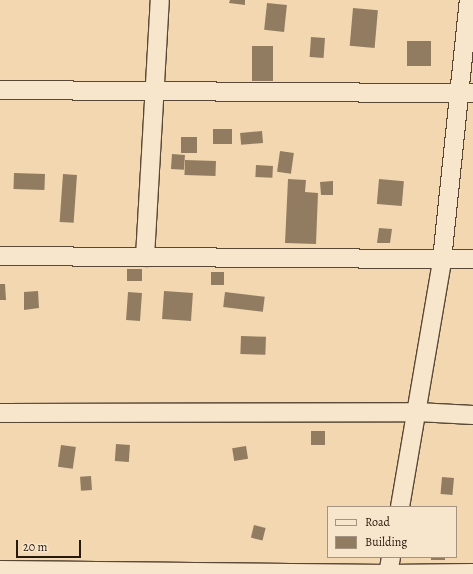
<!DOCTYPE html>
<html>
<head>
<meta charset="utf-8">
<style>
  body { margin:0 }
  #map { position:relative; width:473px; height:574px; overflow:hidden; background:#f3d7b0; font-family:Alegreya,serif }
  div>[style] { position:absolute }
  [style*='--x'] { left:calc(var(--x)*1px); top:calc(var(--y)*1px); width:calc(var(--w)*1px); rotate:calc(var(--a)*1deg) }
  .building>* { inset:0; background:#917c62; transform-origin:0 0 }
  .roads { filter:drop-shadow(1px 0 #594836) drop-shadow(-1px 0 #594836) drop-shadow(0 1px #594836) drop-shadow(0 -1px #594836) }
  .minor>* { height:18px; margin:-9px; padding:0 9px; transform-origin:9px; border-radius:9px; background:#f7e5cc }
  span { translate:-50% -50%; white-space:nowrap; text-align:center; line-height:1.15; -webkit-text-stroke:3.5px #f7e5cc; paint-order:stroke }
  .legend { position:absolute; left:327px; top:506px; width:130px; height:52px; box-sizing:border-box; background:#f7e5cc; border:1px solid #a39380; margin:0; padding:5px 7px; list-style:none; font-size:12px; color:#26190d }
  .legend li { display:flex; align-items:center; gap:8px; height:20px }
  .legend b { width:20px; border:1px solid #a39380 }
  .scale { position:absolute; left:16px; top:540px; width:65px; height:18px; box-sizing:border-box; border:2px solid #26190d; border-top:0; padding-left:5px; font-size:12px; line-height:14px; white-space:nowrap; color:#26190d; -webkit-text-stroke:3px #f7e5cc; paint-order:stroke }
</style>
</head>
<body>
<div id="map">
  <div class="building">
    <div style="clip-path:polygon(230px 0,245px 0,245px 5px,229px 3px)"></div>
    <div style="left:267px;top:3px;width:20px;height:27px;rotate:6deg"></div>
    <div style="left:353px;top:8px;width:25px;height:38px;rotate:5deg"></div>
    <div style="left:311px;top:37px;width:14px;height:20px;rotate:4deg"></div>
    <div style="left:407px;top:41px;width:24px;height:25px"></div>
    <div style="left:252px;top:46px;width:21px;height:35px"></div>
    <div style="left:213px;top:129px;width:19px;height:15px"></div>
    <div style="left:262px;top:131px;width:12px;height:22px;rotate:85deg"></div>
    <div style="left:181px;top:137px;width:16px;height:16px"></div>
    <div style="left:280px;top:151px;width:14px;height:21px;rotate:8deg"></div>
    <div style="left:172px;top:154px;width:13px;height:15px;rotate:4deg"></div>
    <div style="left:185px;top:160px;width:31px;height:15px;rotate:2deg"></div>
    <div style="left:256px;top:165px;width:17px;height:12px;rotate:3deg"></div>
    <div style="left:14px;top:173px;width:31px;height:16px;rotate:2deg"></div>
    <div style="left:63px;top:174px;width:14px;height:48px;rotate:4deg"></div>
    <div style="clip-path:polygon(288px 179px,306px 180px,305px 192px,318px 193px,316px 244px,285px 243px)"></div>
    <div style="left:379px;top:179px;width:25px;height:25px;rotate:5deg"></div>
    <div style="clip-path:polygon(333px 181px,333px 195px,321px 195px,320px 182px)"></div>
    <div style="clip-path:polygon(379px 228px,392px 229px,390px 243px,377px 243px)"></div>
    <div style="left:127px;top:269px;width:15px;height:12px"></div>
    <div style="left:211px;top:272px;width:13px;height:13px"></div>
    <div style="clip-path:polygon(0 284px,5px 284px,6px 300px,0 300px)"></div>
    <div style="clip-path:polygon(38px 291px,39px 308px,24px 310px,24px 292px)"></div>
    <div style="left:164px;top:291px;width:29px;height:28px;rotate:4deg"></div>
    <div style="left:128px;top:292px;width:14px;height:28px;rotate:4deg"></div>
    <div style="left:225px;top:292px;width:40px;height:15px;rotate:7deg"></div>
    <div style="left:241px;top:336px;width:25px;height:18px;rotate:2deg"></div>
    <div style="left:311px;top:431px;width:14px;height:14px"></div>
    <div style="left:116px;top:444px;width:14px;height:17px;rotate:4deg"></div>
    <div style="left:61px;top:445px;width:15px;height:22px;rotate:8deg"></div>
    <div style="left:246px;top:446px;width:13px;height:14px;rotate:81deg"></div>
    <div style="left:91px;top:476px;width:14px;height:11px;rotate:86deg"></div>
    <div style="left:442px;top:477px;width:12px;height:17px;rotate:5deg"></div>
    <div style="left:254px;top:525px;width:12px;height:13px;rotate:14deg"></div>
    <div style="left:431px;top:557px;width:14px;height:3px"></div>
  </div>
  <div class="roads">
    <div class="minor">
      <div style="--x:0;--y:90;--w:473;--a:0.4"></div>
      <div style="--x:0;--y:256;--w:473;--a:0.4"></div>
      <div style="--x:145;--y:257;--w:257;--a:-86.7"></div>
      <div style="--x:0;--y:413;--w:417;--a:-0.1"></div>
      <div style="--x:417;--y:412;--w:56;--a:3.1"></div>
      <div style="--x:400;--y:507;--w:251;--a:-80.3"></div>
      <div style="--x:442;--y:260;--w:261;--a:-84.1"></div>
      <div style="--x:0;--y:570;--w:388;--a:0.6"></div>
      <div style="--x:388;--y:574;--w:85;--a:-0.7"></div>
      <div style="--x:388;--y:574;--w:17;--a:-80"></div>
    </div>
  </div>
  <ul class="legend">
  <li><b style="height:5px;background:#f7e5cc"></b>Road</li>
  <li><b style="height:11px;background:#917c62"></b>Building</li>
  </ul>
  <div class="scale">20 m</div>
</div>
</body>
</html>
